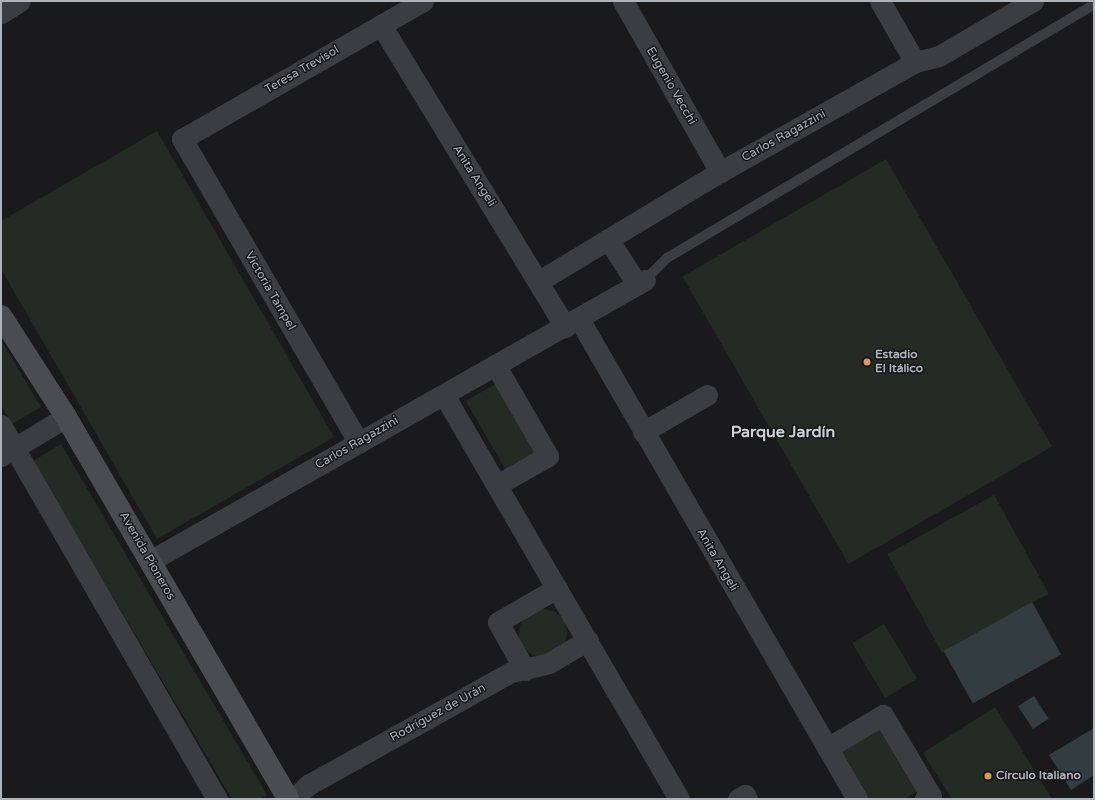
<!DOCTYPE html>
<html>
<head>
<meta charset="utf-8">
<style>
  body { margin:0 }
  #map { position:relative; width:1095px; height:800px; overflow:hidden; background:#1a1a1c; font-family:"Varela Round",sans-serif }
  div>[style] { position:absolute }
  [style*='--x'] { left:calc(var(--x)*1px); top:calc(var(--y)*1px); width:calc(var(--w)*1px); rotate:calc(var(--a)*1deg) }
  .green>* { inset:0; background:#242b24; transform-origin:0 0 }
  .round { border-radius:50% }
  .water>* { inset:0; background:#333c40; transform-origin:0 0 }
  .service>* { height:10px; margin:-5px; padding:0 5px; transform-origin:5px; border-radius:5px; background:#3b3d40 }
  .minor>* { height:21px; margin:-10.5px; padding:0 10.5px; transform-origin:10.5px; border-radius:10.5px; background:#3b3d40 }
  .secondary>* { height:22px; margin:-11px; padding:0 11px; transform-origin:11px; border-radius:11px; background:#4a4c50 }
  .dots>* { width:11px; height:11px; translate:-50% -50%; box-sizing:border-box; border:2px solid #151517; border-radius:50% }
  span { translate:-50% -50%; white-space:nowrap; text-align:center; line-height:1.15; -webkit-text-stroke:3px #151517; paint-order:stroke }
  .street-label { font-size:12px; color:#aeb3b9 }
  .poi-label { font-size:12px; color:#aeb3b9; font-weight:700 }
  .left { translate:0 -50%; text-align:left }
  .district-label { font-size:16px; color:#ced1d6; font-weight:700 }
  .frame { position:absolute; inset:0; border:2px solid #aeb3b9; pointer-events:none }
</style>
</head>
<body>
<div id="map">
  <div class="green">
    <div style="clip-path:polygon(157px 131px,334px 437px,157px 539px,1px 269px,1px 221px)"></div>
    <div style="left:886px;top:159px;width:332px;height:235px;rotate:60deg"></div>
    <div style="clip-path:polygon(1px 340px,41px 407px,12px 424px,1px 405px)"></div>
    <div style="left:497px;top:383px;width:80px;height:36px;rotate:60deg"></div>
    <div style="clip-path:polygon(61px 444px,267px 795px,260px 799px,232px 799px,33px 461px)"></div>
    <div style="left:994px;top:495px;width:113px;height:122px;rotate:61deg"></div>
    <div class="round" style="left:519px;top:609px;width:48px;height:48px"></div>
    <div style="left:884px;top:624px;width:64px;height:37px;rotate:59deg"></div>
    <div style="clip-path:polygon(995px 707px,1052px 799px,952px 799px,923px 753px)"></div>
    <div style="clip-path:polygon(881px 729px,918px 791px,904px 799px,866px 799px,839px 753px)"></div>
  </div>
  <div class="water">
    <div style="left:1032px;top:602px;width:60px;height:101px;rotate:61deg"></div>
    <div style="left:1034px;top:696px;width:27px;height:19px;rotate:57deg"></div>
    <div style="clip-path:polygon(1094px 728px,1094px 775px,1071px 790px,1049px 755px)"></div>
  </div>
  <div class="service">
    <div style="--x:645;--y:280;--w:31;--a:-45"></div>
    <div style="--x:667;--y:258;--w:497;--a:-30.7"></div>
  </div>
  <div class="minor">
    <div style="--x:623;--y:1;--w:197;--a:60.4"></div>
    <div style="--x:880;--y:1;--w:70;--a:60.2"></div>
    <div style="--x:1;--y:13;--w:22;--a:-32"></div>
    <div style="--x:381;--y:25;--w:354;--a:58.6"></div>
    <div style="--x:608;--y:239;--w:54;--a:57.2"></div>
    <div style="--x:539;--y:281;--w:211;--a:-31.1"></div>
    <div style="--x:720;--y:172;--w:224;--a:-29.4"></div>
    <div style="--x:915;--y:62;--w:25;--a:-14"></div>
    <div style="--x:939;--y:56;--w:109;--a:-30.3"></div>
    <div style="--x:579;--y:319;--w:555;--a:59.92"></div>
    <div style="--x:496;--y:366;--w:104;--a:60"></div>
    <div style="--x:548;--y:456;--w:59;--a:150.4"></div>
    <div style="--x:444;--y:395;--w:467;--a:59.8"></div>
    <div style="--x:1;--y:425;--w:432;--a:60"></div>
    <div style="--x:643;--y:432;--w:74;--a:-30"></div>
    <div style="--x:359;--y:443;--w:352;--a:-120.2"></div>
    <div style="--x:182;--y:139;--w:278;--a:-29.8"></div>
    <div style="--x:1;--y:456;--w:76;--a:-31"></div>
    <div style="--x:150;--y:561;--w:569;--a:-29.58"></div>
    <div style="--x:525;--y:670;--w:55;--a:-119.4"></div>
    <div style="--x:498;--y:622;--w:68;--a:-30"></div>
    <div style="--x:827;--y:748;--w:65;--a:-30.5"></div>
    <div style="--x:883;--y:715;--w:94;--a:59.3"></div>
    <div style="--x:931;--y:796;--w:7;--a:153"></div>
    <div style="--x:294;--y:799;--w:20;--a:-45"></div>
    <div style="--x:308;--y:785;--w:232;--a:-29.1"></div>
    <div style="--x:511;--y:672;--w:39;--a:-13"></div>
    <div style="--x:549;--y:663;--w:45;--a:-30.5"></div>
    <div style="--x:738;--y:799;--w:8;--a:-30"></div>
    <div style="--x:745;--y:795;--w:4;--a:63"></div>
  </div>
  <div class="secondary">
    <div style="--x:1;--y:316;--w:120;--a:57.2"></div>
    <div style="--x:66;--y:417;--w:442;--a:59.8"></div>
  </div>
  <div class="dots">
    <div style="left:867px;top:362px;background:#dc9b51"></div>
    <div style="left:988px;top:776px;background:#dc9b51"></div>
  </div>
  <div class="street-label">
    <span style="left:302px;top:70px;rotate:-30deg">Teresa Trevisol</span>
    <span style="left:671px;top:86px;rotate:60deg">Eugenio Vecchi</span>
    <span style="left:784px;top:136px;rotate:-29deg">Carlos Ragazzini</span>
    <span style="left:474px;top:176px;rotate:58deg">Anita Angeli</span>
    <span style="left:270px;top:291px;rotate:60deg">Victoria Tampel</span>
    <span style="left:357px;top:443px;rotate:-30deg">Carlos Ragazzini</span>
    <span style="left:147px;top:556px;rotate:60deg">Avenida Pioneros</span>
    <span style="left:717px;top:560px;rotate:60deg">Anita Angeli</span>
    <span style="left:438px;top:713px;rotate:-29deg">Rodríguez de Urán</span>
  </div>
  <div class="poi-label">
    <span class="left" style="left:875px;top:362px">Estadio<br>El Itálico</span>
    <span class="left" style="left:996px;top:776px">Círculo Italiano</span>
  </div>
  <div class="district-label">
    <span style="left:783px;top:432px">Parque Jardín</span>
  </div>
  <div class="frame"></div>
</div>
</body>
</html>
